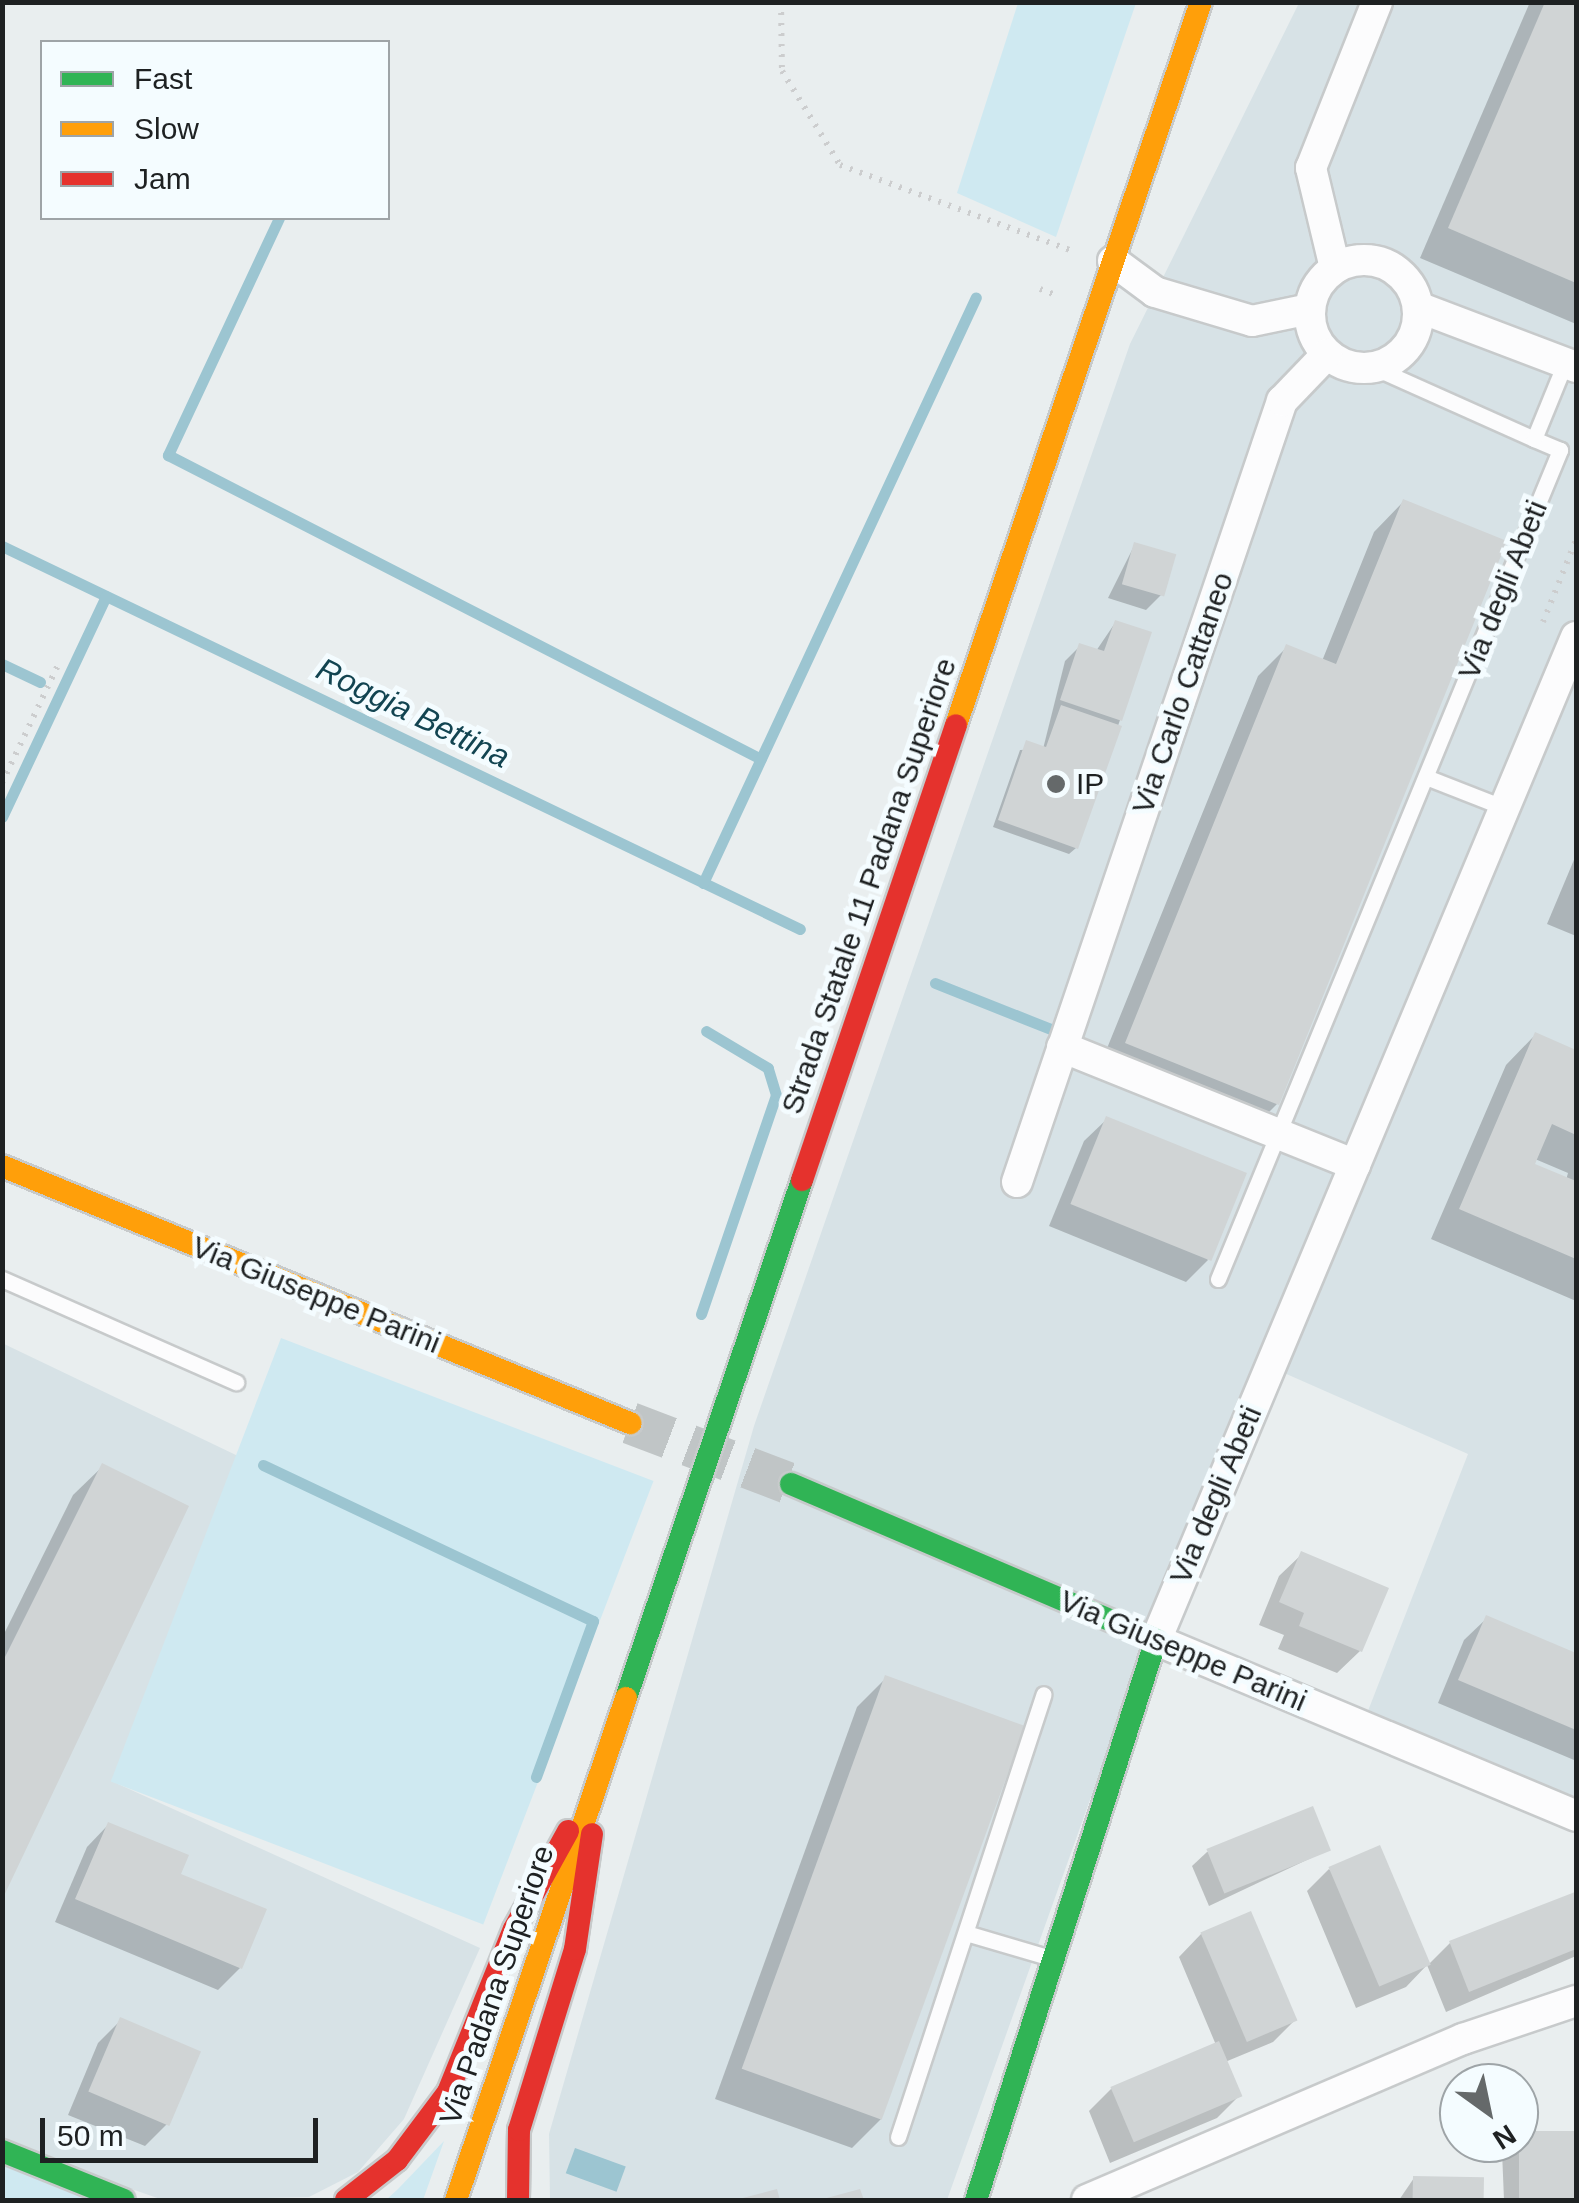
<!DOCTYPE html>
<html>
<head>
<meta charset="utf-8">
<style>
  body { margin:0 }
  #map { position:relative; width:1579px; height:2203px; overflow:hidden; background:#e9eeef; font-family:Helvetica,sans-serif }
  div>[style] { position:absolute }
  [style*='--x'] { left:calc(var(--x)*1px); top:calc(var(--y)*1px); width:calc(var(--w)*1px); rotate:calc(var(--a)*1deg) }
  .built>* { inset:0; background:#d7e2e6 }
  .green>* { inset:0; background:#cfe9f1; transform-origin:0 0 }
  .water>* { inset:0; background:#9cc5d1; transform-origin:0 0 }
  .shadow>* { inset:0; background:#0003 }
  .stream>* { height:11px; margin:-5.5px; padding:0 5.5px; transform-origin:5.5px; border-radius:5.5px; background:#9cc5d1 }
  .building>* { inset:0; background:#d0d4d5; transform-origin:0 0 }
  .secondary-tunnel>* { height:42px; margin-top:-21px; transform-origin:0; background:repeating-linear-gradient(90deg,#c0c5c6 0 42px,transparent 0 63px) }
  .path>* { height:6px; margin-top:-3px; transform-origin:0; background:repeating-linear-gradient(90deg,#cccdce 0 2.5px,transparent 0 10.5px) }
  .roads { filter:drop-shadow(2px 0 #c7cacb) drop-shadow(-2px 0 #c7cacb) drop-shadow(0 2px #c7cacb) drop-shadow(0 -2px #c7cacb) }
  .lane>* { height:15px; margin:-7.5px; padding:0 7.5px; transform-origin:7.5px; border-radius:7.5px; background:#fcfcfd }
  .street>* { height:30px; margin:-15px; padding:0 15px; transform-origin:15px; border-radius:15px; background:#fcfcfd }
  .street>.ring { margin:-15px; padding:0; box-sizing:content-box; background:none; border:30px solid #fcfcfd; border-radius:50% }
  .fast>* { height:22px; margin:-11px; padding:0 11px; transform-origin:11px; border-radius:11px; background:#30b455 }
  .slow>* { height:22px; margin:-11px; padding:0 11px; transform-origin:11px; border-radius:11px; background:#ff9f0a }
  .jam>* { height:22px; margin:-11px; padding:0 11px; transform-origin:11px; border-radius:11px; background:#e5322d }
  .dots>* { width:28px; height:28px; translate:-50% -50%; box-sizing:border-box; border:5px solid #f4fcff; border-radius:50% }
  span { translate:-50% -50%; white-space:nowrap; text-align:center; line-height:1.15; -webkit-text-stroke:10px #f4fcff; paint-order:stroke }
  .street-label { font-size:30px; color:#1e2122 }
  .poi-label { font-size:30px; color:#1e2122 }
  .left { translate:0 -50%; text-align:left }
  .water-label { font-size:32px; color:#124451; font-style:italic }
  .frame { position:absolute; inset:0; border:5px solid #1e2122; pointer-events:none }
  .legend { position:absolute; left:40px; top:40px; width:350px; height:180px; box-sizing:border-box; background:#f4fcff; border:2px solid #9ea4a7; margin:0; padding:12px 18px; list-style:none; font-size:30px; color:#1e2122 }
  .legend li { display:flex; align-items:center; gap:20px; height:50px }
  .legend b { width:50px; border:2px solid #9ea4a7 }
  .north { position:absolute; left:1439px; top:2063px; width:100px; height:100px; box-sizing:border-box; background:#f4fcff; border:2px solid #9ea4a7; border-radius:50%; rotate:147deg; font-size:28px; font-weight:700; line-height:40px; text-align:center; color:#1e2122 }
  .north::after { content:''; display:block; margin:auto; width:35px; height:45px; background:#65696a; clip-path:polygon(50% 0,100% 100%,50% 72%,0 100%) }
  .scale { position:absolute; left:40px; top:2118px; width:278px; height:45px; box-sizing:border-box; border:5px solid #1e2122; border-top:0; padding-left:12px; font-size:30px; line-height:35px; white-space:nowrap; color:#1e2122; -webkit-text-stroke:8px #f4fcff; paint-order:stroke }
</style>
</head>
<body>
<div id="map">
  <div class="built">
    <div style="clip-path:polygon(1299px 3px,1576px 3px,1576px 1806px,1366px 1716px,1468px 1454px,1264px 1364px,1151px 1629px,947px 2200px,550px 2200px,549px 2134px,754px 1426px,1130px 344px)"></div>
    <div style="clip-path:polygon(2px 1343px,238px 1456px,118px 1784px,480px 1948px,404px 2119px,358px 2172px,309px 2197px,163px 2200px,3px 2144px)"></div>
  </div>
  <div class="green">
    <div style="clip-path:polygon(1018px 3px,1136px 3px,1056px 237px,957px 193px)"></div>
    <div style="left:281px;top:1338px;width:399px;height:475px;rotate:21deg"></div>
    <div style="clip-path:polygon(444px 2141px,423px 2200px,386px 2200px,398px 2189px)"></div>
    <div style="clip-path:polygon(2px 2154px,108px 2200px,3px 2200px)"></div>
  </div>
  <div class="water">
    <div style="left:575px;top:2148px;width:54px;height:27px;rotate:20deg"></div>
  </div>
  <div class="shadow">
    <div style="clip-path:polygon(1530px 2px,1576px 2px,1576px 324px,1420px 258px)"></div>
    <div style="clip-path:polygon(1403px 502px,1277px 1104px,1248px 1133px,1097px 1073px,1258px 676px,1287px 647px,1322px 661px,1374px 532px)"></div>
    <div style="clip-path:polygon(1135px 544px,1161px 595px,1146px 610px,1108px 598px)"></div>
    <div style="clip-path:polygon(1115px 623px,1120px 720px,1076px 848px,1069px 854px,993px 827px,1020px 750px,1043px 749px,1065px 661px,1080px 646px,1096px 651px)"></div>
    <div style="clip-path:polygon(1576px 855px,1576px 936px,1547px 924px)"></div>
    <div style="clip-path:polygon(evenodd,1535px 1035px,1576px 1053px,1576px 1301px,1431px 1239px,1506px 1065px,1535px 1035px,1535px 1159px,1568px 1173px,1566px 1180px,1532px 1165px,1535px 1159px)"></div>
    <div style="clip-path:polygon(1107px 1119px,1208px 1260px,1186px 1282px,1049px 1226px,1084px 1141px)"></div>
    <div style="clip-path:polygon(103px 1466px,2px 1892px,2px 1638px,73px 1495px)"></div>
    <div style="clip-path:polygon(1302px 1554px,1360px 1651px,1337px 1673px,1278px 1649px,1284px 1635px,1259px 1625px,1279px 1576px)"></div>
    <div style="clip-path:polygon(1487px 1618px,1576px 1655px,1574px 1760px,1438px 1703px,1464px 1640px)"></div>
    <div style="clip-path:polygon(886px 1678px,882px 2118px,852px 2148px,715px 2099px,857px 1707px)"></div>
    <div style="clip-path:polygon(109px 1824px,240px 1968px,218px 1990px,55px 1922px,87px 1847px)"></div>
    <div style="clip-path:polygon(1328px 1850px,1209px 1906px,1192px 1866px,1207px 1852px)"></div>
    <div style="clip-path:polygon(1329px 1869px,1428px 1965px,1450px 1943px,1573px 1895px,1576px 1956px,1446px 2012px,1427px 1965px,1406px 1987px,1356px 2008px,1307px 1891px)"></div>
    <div style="clip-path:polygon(1250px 1914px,1295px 2020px,1273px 2042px,1225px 2062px,1239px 2096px,1217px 2118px,1110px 2163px,1089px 2111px,1111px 2089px,1216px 2045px,1179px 1957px,1201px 1934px)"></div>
    <div style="clip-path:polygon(121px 2020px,167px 2124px,145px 2146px,68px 2115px,98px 2043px)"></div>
    <div style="clip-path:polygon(1576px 2134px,1576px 2200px,1504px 2200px,1502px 2151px,1510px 2143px)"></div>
    <div style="clip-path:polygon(1414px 2178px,1481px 2180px,1481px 2200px,1399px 2200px)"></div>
  </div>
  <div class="stream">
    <div style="--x:279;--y:218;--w:262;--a:115.1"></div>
    <div style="--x:168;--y:455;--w:666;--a:27.14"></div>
    <div style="--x:2;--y:546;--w:885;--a:25.64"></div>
    <div style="--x:2;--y:664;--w:42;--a:25.3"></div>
    <div style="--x:2;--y:817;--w:244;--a:-64.8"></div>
    <div style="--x:703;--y:883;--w:646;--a:-65.02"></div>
    <div style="--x:935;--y:983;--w:127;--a:21.7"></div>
    <div style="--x:701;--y:1314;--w:231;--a:-71.1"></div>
    <div style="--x:776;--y:1095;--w:28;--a:-107"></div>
    <div style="--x:768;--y:1068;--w:72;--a:-149.2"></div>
    <div style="--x:263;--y:1465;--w:365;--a:25.3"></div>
    <div style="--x:593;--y:1621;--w:166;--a:110.1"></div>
  </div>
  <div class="building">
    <div style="clip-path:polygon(1545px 2px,1576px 2px,1576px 283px,1448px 228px)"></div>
    <div style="clip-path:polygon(1403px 499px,1507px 541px,1279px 1105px,1125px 1043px,1286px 644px,1336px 664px)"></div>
    <div style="left:1134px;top:542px;width:44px;height:44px;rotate:16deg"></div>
    <div style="clip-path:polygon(1115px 620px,1152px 632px,1122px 721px,1060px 700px,1079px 643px,1104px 651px)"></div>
    <div style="clip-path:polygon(1061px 705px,1122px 726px,1078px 849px,998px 820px,1026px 740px,1046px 747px)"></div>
    <div style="clip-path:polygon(1535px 1032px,1576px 1050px,1576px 1135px,1552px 1124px,1535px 1164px,1576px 1181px,1576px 1259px,1459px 1209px)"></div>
    <div style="left:1106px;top:1116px;width:152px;height:95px;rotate:22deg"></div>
    <div style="clip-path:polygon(102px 1463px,189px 1506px,2px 1900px,2px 1663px)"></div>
    <div style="clip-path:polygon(1301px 1551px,1389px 1588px,1362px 1652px,1299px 1626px,1304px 1613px,1279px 1602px)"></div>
    <div style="clip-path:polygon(1486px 1615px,1576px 1653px,1576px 1730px,1458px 1680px)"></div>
    <div style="left:885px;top:1675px;width:149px;height:419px;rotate:20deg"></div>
    <div style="left:1313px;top:1806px;width:48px;height:115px;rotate:68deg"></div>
    <div style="clip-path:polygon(108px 1822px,189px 1855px,181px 1874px,267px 1909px,242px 1969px,75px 1899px)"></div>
    <div style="left:1380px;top:1845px;width:130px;height:56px;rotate:67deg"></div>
    <div style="clip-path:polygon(1575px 1892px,1576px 1949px,1469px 1992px,1449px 1941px)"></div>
    <div style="left:1251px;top:1911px;width:119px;height:55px;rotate:67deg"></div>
    <div style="left:120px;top:2017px;width:88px;height:81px;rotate:23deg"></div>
    <div style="left:1219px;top:2041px;width:60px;height:118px;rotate:67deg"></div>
    <div style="left:1576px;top:2131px;width:69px;height:57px;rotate:90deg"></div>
    <div style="left:1413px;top:2176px;width:71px;height:24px;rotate:1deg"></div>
    <div style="clip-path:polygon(777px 2189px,780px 2200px,739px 2200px,739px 2199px)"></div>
    <div style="clip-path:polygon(860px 2189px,864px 2200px,823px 2200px,823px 2199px)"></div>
  </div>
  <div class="secondary-tunnel">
    <div style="--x:630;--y:1423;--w:172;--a:20.8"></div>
  </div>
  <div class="path">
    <div style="--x:781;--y:2;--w:69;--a:89.2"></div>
    <div style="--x:782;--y:71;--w:110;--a:58.3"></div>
    <div style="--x:840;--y:165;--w:248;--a:20.3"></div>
    <div style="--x:1040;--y:289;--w:19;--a:21"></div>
    <div style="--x:1543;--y:622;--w:88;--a:-68.1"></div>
    <div style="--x:2;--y:783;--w:133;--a:-64.6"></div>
  </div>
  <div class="roads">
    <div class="lane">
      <div style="--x:1373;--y:367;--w:176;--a:24.1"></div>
      <div style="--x:1426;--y:777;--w:85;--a:21.4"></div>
      <div style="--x:2;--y:1279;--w:256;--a:23.8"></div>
      <div style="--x:1218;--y:1279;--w:897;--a:-67.58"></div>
      <div style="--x:1560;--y:450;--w:28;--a:-157"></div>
      <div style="--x:1534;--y:439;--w:82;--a:-67.8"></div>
      <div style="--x:966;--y:1933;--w:89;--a:16.4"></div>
      <div style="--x:898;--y:2137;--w:466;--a:-71.8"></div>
    </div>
    <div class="street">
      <div class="ring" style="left:1310px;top:260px;width:78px;height:78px"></div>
      <div style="--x:1113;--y:261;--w:52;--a:36.4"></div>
      <div style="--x:1155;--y:292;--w:101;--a:16.6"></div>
      <div style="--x:1252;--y:321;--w:59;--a:-11.7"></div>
      <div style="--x:1335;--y:268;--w:103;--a:-103.5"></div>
      <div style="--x:1311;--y:168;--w:179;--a:-68.3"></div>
      <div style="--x:1418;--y:307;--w:169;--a:20.8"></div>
      <div style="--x:1576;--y:637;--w:1087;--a:112.72"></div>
      <div style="--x:1156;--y:1640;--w:455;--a:22.7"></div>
      <div style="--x:1062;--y:1047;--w:316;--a:21.9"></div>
      <div style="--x:1017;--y:1182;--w:825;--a:-71.26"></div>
      <div style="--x:1282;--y:401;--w:65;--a:-46.2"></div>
      <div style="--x:1087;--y:2200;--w:409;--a:-23.2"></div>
      <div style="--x:1463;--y:2039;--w:119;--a:-18.6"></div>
    </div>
    <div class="fast">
      <div style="--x:791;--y:1484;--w:397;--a:23.1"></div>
      <div style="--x:1156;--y:1640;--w:588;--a:107.82"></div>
      <div style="--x:626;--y:1698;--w:547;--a:-71.23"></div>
      <div style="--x:2;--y:2151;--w:131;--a:21.9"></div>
    </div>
    <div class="slow">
      <div style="--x:956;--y:725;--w:763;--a:-71.28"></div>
      <div style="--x:2;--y:1166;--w:679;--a:22.26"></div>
      <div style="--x:456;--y:2200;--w:530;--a:-71.29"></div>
    </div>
    <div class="jam">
      <div style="--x:802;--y:1180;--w:480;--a:-71.3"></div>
      <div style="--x:346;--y:2200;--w:65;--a:-38.1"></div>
      <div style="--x:397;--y:2160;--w:85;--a:-53.1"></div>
      <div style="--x:448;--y:2092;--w:176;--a:-68"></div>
      <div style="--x:514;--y:1929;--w:112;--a:-61.1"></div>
      <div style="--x:518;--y:2200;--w:70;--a:-89.2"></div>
      <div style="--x:519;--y:2130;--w:189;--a:-72.8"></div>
      <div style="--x:575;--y:1949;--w:116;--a:-81.6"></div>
    </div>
  </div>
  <div class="dots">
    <div style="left:1056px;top:784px;background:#65696a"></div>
  </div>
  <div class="street-label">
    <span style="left:1503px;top:590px;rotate:-68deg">Via degli Abeti</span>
    <span style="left:1183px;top:693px;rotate:-71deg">Via Carlo Cattaneo</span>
    <span style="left:869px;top:886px;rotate:-71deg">Strada Statale 11 Padana Superiore</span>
    <span style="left:316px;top:1295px;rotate:22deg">Via Giuseppe Parini</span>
    <span style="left:1216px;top:1495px;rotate:-67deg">Via degli Abeti</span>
    <span style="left:1183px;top:1651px;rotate:23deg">Via Giuseppe Parini</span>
    <span style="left:497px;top:1985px;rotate:-71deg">Via Padana Superiore</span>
  </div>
  <div class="poi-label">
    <span class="left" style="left:1076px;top:784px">IP</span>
  </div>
  <div class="water-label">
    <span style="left:413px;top:713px;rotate:26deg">Roggia Bettina</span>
  </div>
  <div class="frame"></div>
  <ul class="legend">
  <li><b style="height:12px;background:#30b455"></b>Fast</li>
  <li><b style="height:12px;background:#ff9f0a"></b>Slow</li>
  <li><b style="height:12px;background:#e5322d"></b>Jam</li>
  </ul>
  <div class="north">N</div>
  <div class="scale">50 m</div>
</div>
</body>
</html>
